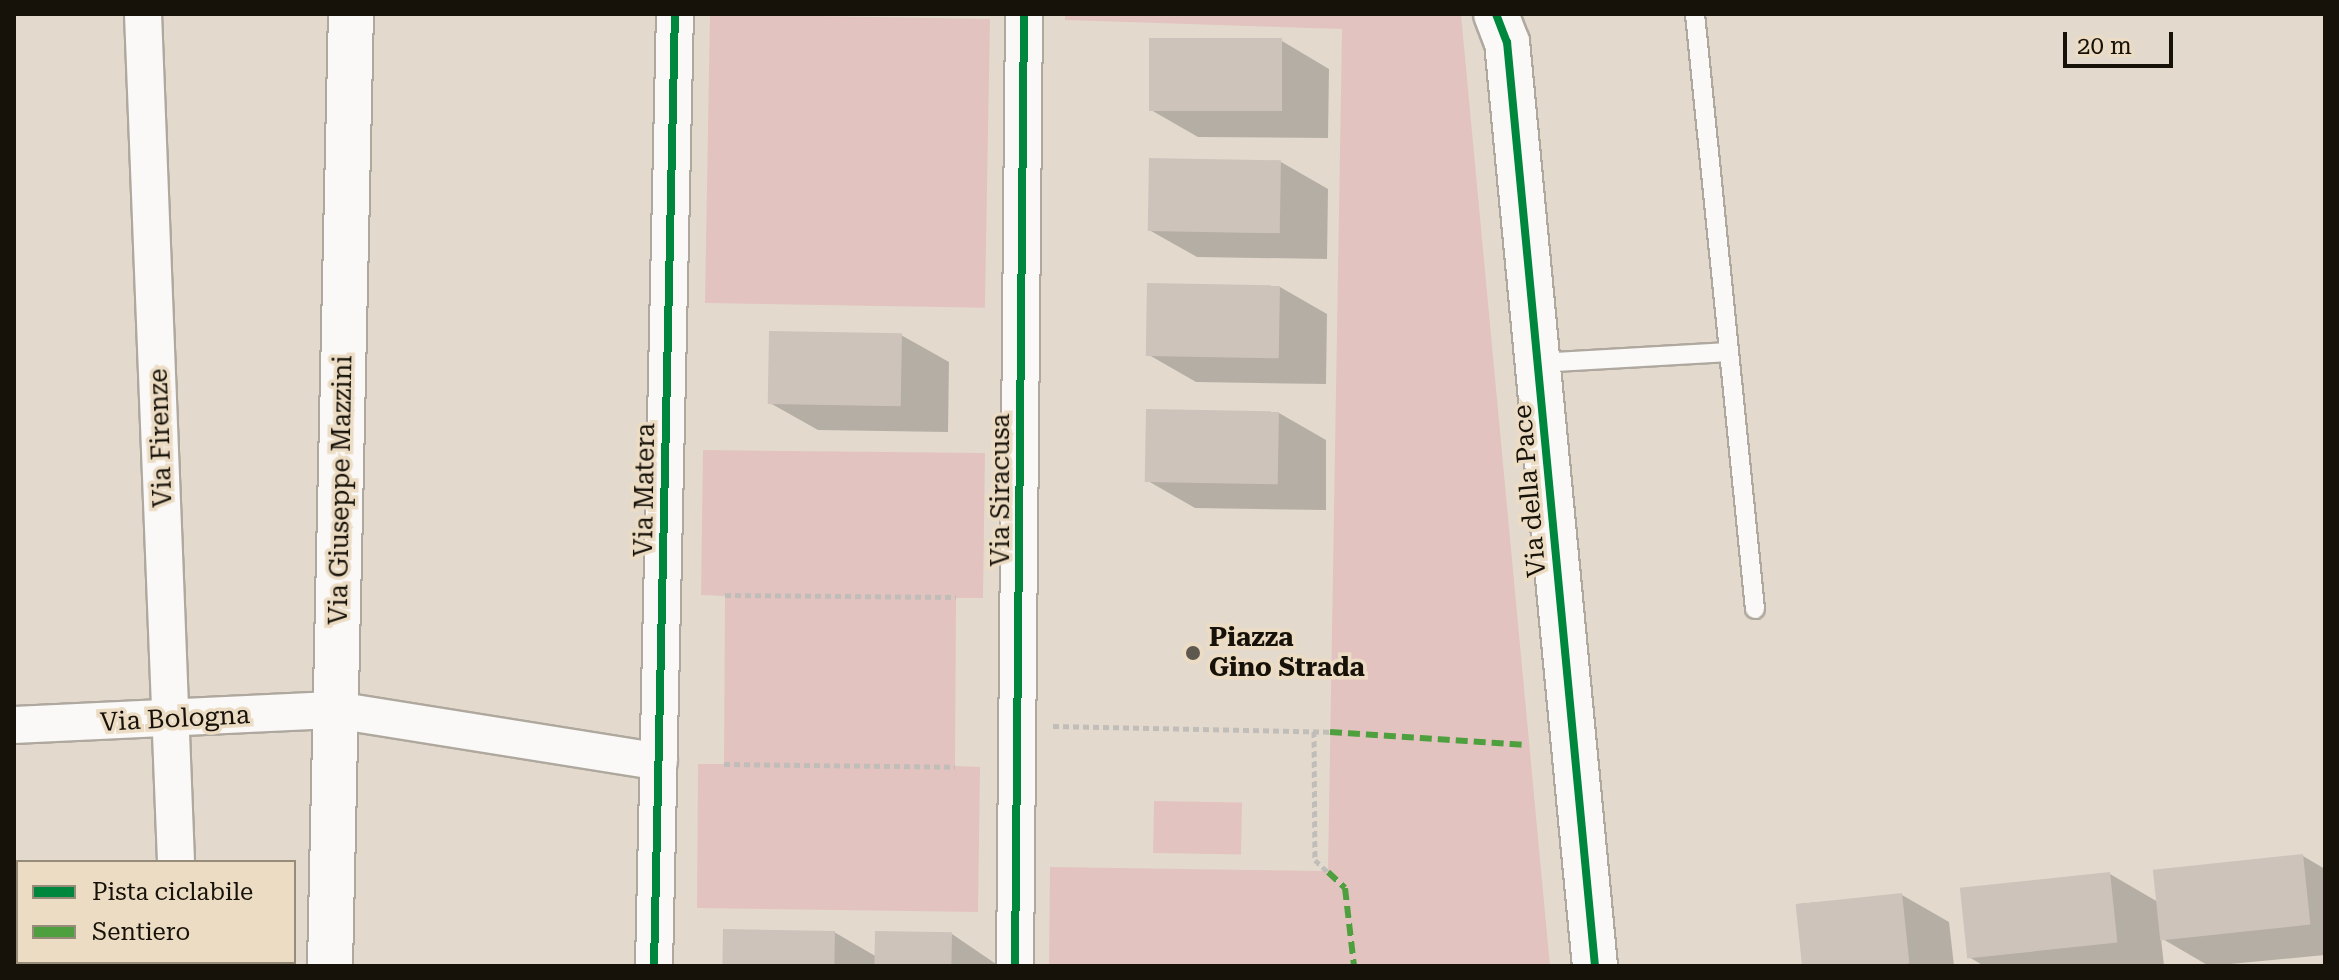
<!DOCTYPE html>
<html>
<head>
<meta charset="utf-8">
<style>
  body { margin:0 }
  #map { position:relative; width:2339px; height:980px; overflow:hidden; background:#e3dacd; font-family:"Roboto Serif",serif }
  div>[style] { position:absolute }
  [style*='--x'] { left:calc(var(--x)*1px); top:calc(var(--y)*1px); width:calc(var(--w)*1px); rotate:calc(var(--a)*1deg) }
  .green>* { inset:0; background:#e3c3bf; transform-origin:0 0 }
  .shadow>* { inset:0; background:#0003 }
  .building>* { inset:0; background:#cdc3bb; transform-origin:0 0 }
  .path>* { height:5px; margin-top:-2.5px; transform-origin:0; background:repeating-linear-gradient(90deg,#c1beba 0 6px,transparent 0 10px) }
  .roads { filter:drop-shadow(2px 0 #afa89e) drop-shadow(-2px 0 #afa89e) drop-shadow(0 2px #afa89e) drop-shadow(0 -2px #afa89e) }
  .service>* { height:18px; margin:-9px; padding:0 9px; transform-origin:9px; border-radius:9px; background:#fbf9f8 }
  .minor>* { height:36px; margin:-18px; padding:0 18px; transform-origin:18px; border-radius:18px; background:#fbf9f8 }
  .tertiary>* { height:44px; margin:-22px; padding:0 22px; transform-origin:22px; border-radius:22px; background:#fbf9f8 }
  .primary>* { height:44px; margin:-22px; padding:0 22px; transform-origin:22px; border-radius:22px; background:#fbf9f8 }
  .quiet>* { height:6px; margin-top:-3px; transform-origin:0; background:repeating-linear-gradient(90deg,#4ea03e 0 12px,transparent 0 18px) }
  .cycleway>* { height:8px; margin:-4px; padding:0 4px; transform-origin:4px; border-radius:4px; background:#00873e }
  .dots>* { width:22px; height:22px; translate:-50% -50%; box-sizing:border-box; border:4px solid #ecdcc4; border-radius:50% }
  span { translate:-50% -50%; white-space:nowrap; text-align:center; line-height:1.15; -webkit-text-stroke:7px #ecdcc4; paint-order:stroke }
  .street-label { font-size:26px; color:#171209 }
  .poi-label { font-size:26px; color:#171209; font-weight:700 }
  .left { translate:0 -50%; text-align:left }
  .frame { position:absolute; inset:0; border:16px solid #171209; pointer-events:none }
  .legend { position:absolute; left:16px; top:860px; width:280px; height:104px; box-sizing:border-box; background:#ecdcc4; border:2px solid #978b79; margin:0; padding:10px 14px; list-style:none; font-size:24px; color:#171209 }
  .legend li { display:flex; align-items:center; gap:16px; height:40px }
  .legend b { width:40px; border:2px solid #978b79 }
  .scale { position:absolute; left:2063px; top:32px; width:110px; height:36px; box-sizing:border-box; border:4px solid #171209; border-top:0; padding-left:10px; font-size:24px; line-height:28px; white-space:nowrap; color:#171209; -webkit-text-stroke:6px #ecdcc4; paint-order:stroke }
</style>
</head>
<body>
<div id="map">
  <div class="green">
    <div style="left:710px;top:14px;width:280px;height:289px;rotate:1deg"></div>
    <div style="clip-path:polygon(1065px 14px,1461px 14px,1550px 966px,1049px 966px,1050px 867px,1328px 871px,1342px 29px,1065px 20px)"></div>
    <div style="clip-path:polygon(703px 450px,985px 453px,983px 598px,956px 598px,955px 766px,980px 767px,978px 912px,697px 908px,698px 764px,724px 764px,725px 596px,701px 595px)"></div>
    <div style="left:1154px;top:801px;width:88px;height:52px;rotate:1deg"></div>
  </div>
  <div class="shadow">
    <div style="clip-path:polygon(1282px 41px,1329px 69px,1328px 138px,1198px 137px,1151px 110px)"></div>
    <div style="clip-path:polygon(1281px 162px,1328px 189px,1327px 259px,1197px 257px,1149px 230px)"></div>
    <div style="clip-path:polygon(1280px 287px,1327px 314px,1326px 384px,1196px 382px,1149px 355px)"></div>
    <div style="clip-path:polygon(901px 335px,949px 362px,948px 432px,818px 430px,770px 403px)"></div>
    <div style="clip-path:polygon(1279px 413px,1326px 440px,1326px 510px,1195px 508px,1148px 481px)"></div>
    <div style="clip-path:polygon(2303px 856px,2325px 869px,2325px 955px,2209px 966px,2161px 938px,2164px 966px,1984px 966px,1969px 957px,2110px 874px,2158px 902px)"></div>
    <div style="clip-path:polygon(1902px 895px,1949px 922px,1954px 966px,1803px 966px,1797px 904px)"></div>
    <div style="clip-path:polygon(834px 932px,877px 957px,952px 934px,999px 966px,724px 966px)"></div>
  </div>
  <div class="building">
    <div style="left:1149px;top:38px;width:133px;height:73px"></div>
    <div style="left:1149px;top:158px;width:132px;height:73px;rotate:1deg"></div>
    <div style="left:1147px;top:283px;width:133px;height:73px;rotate:1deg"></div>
    <div style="left:769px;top:331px;width:133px;height:73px;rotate:1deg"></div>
    <div style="left:1146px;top:409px;width:133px;height:73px;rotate:1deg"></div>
    <div style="left:2303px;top:854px;width:71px;height:151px;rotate:84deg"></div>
    <div style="left:2110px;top:872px;width:71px;height:151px;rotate:84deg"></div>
    <div style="left:1902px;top:893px;width:71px;height:107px;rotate:84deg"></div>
    <div style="left:723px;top:929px;width:112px;height:37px;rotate:1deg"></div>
    <div style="left:875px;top:931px;width:77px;height:35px;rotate:1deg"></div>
  </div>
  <div class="path">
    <div style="--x:725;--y:595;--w:231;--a:0.5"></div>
    <div style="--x:1053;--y:726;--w:277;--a:1.2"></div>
    <div style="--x:1314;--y:731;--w:129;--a:89.6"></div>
    <div style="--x:1315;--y:860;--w:18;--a:43"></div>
    <div style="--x:724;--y:764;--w:231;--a:0.7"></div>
  </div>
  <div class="roads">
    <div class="service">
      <div style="--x:1695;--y:14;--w:598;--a:84.24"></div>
      <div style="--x:1538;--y:363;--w:191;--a:-3.3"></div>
    </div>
    <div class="minor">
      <div style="--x:143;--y:14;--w:849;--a:87.77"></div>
      <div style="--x:14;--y:725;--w:322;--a:-2.7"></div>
      <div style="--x:336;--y:710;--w:327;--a:9.1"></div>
      <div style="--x:178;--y:962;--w:4;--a:90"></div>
      <div style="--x:654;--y:966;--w:952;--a:-88.74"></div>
      <div style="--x:1015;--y:966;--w:952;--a:-89.46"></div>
    </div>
    <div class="tertiary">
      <div style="--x:1496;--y:14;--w:30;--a:69"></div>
      <div style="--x:1507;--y:42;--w:928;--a:84.56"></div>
    </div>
    <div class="primary">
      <div style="--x:330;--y:966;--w:952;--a:-88.74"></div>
    </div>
  </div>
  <div class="quiet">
    <div style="--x:1330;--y:732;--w:197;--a:3.8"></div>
    <div style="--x:1328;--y:872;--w:23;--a:43"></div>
    <div style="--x:1345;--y:888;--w:79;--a:83.4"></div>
  </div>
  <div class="cycleway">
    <div style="--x:1496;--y:14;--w:30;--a:69"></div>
    <div style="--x:1507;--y:42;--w:928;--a:84.56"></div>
    <div style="--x:654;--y:966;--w:952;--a:-88.74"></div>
    <div style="--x:1015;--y:966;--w:952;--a:-89.46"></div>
  </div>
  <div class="dots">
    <div style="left:1193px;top:653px;background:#5e584e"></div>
  </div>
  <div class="street-label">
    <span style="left:161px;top:438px;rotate:-92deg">Via Firenze</span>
    <span style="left:341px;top:490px;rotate:-89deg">Via Giuseppe Mazzini</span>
    <span style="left:645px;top:490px;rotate:-89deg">Via Matera</span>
    <span style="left:1001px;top:490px;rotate:-90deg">Via Siracusa</span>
    <span style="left:1530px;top:491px;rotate:-95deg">Via della Pace</span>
    <span style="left:175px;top:719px;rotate:-3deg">Via Bologna</span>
  </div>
  <div class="poi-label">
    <span class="left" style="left:1209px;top:653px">Piazza<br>Gino Strada</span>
  </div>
  <div class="frame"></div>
  <ul class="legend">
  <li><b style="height:10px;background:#00873e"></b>Pista ciclabile</li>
  <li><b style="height:10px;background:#4ea03e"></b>Sentiero</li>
  </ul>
  <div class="scale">20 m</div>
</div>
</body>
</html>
